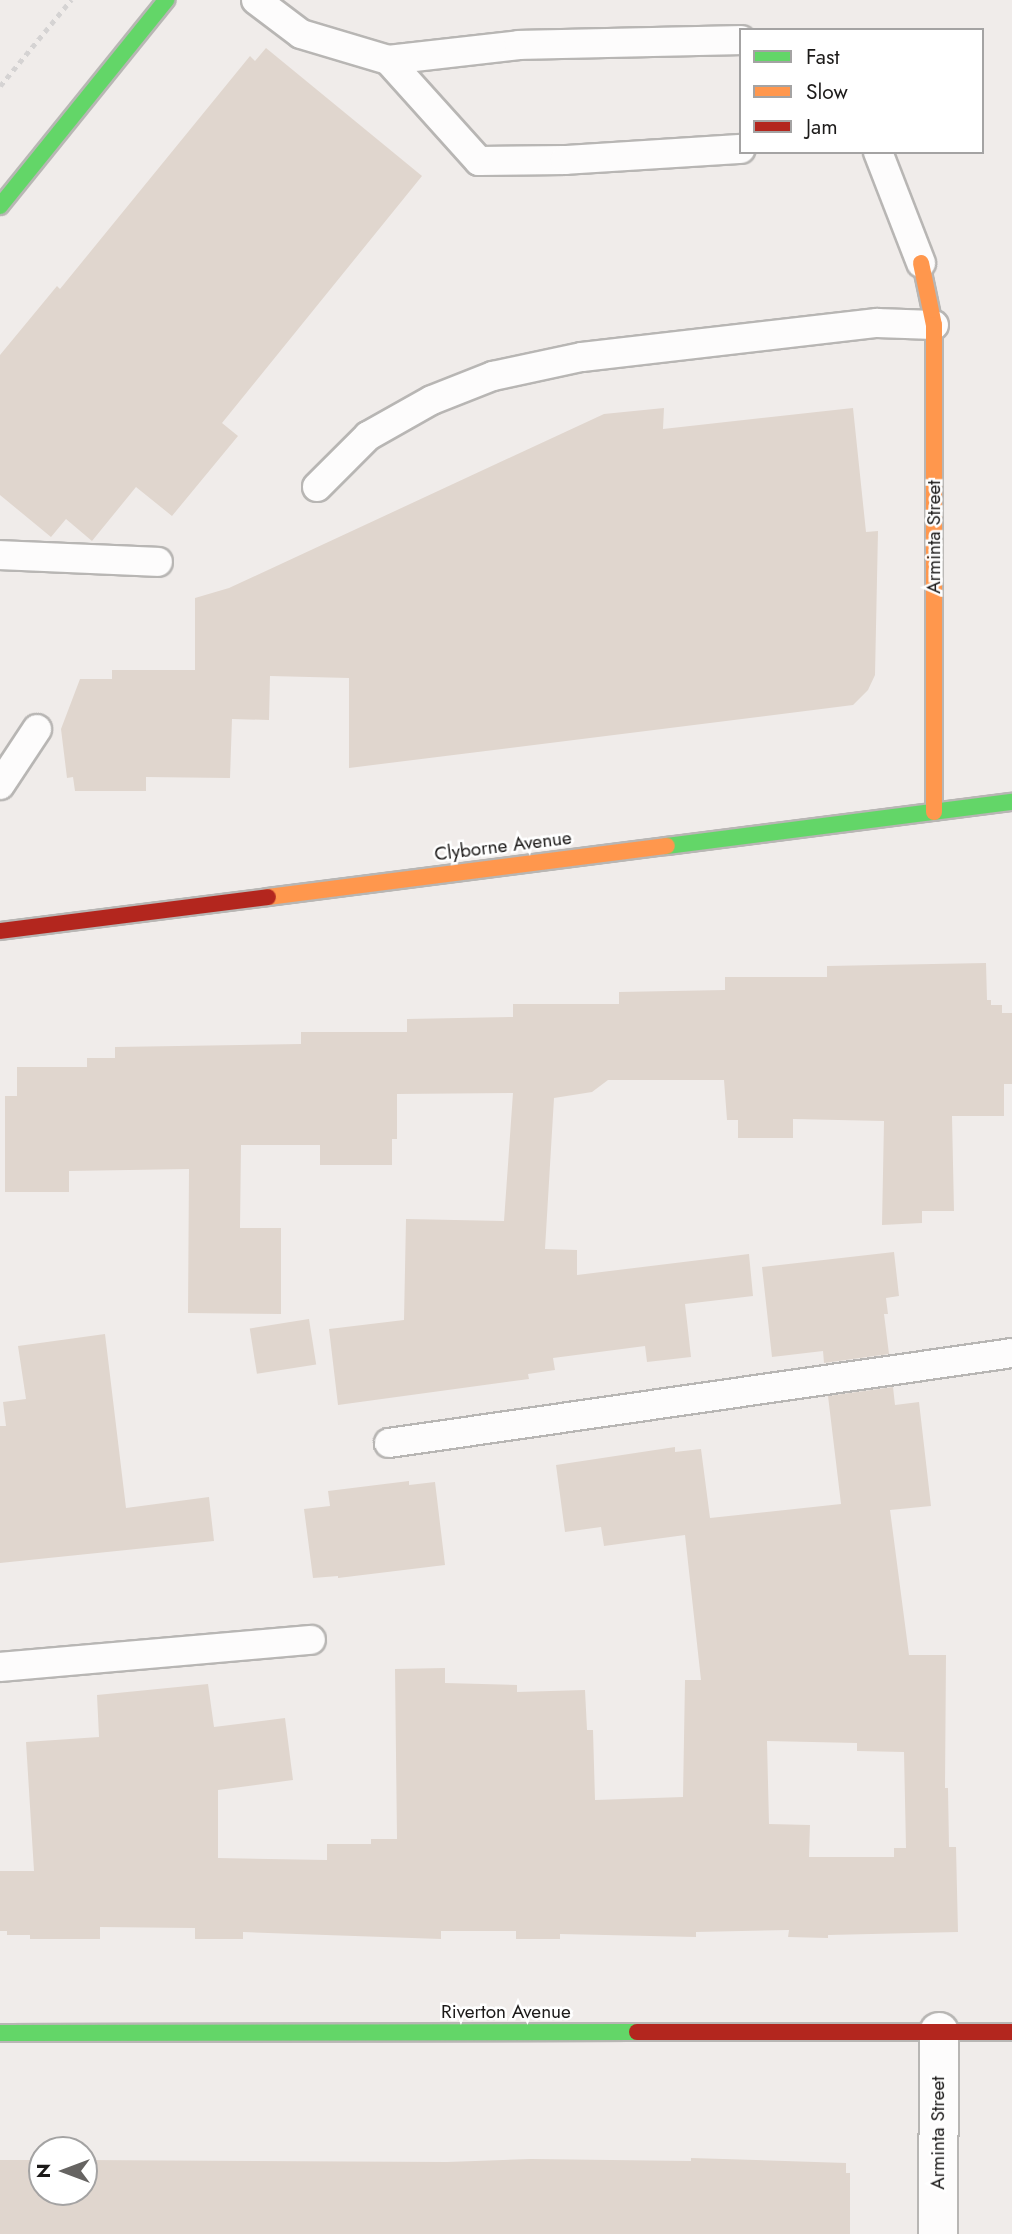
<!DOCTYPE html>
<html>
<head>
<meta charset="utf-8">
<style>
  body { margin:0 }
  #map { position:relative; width:1012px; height:2234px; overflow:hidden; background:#f0ecea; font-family:Jost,sans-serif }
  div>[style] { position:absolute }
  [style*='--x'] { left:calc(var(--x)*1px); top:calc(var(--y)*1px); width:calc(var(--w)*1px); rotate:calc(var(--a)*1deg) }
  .building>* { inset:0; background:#e0d6ce; transform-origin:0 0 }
  .path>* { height:4.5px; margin-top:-2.25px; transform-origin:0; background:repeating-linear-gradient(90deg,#d5d3d3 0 5px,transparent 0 10px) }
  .roads { filter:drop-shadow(2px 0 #b8b6b4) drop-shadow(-2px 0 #b8b6b4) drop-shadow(0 2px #b8b6b4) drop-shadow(0 -2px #b8b6b4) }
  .lane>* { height:28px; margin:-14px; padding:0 14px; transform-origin:14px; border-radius:14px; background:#fdfcfc }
  .street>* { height:38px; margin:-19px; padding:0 19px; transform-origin:19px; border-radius:19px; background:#fdfcfc }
  .fast>* { height:16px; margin:-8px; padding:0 8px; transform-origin:8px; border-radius:8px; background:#63d668 }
  .slow>* { height:16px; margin:-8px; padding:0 8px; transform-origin:8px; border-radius:8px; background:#ff974d }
  .jam>* { height:16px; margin:-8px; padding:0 8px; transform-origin:8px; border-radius:8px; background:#b3261e }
  span { translate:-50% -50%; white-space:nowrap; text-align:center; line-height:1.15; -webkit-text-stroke:5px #fff; paint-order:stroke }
  .street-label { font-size:19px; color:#1c1a19 }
  .legend { position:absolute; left:739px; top:28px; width:245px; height:126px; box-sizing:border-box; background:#fff; border:2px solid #a4a3a3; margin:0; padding:9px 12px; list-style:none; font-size:21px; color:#1c1a19 }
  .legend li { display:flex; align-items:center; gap:14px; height:35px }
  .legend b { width:35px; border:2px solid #a4a3a3 }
  .north { position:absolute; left:28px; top:2136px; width:70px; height:70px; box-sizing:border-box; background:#fff; border:2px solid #a4a3a3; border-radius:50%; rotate:270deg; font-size:19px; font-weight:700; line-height:28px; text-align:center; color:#1c1a19 }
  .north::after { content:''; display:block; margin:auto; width:24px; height:32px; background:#666462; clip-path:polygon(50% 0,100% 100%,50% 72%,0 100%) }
</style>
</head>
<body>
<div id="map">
  <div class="building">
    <div style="clip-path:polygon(266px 48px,422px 176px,222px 423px,238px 436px,172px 516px,136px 487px,92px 541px,66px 519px,51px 537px,0 495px,0 355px,57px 286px,60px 289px,250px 56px,255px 61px)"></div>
    <div style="clip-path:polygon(664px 408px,663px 429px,853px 408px,866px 532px,878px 531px,875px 675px,868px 690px,853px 705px,349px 768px,349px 678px,270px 676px,269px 720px,232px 719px,230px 778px,146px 777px,146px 791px,75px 791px,73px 777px,67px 778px,61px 729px,80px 679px,112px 679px,112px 670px,195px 670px,195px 598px,229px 588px,604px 414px)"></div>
    <div style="clip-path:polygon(986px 963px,987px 1000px,991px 1000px,991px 1005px,1002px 1005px,1002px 1013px,1012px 1013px,1012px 1084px,1004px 1084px,1004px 1116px,952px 1116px,954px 1211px,922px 1211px,922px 1223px,882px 1225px,884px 1121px,793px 1119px,793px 1138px,738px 1138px,738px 1120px,727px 1120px,724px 1080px,608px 1080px,592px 1092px,554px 1098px,545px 1249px,577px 1250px,577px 1275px,749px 1254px,753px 1296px,685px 1304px,691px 1357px,647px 1362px,645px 1346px,553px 1358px,555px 1370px,528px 1374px,529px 1379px,338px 1405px,329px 1329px,404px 1320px,406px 1219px,504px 1221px,513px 1093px,397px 1094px,397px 1139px,392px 1139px,392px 1165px,320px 1165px,320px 1145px,241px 1145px,240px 1228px,281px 1228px,281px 1314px,188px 1313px,189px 1169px,69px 1171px,69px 1192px,5px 1192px,5px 1096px,17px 1096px,17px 1067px,87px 1067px,87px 1058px,115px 1058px,115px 1047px,301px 1044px,301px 1032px,407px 1032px,407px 1019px,513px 1017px,513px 1004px,619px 1004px,619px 992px,725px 990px,725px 977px,827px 977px,827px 966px)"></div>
    <div style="clip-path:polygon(894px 1252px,899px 1296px,886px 1298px,888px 1314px,884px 1314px,889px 1354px,824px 1363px,823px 1351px,772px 1357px,762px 1267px)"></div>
    <div style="left:309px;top:1319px;width:46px;height:60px;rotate:81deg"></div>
    <div style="clip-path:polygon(105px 1334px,126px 1508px,209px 1497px,214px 1541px,0 1563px,0 1426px,6px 1426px,3px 1402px,26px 1399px,18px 1346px)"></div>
    <div style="clip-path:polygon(evenodd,893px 1387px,895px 1405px,919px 1402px,931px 1506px,890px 1510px,909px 1655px,946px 1655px,945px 1788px,948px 1788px,949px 1847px,956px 1847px,958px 1932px,828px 1935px,828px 1938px,788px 1937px,789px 1930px,696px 1932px,696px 1937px,560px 1934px,560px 1939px,516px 1939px,516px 1931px,441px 1931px,441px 1939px,243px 1932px,243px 1939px,195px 1939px,195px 1928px,100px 1927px,100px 1939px,30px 1939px,30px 1935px,7px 1935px,7px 1931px,0 1931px,0 1871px,34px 1871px,26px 1742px,99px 1737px,97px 1695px,208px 1684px,214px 1727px,285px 1718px,293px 1780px,218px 1790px,218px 1858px,327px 1860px,327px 1844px,371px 1844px,371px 1839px,397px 1839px,395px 1669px,445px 1668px,445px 1683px,517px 1685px,517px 1692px,585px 1690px,587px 1730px,593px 1730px,595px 1800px,683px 1797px,685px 1680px,701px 1680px,685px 1535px,604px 1546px,601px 1527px,565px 1532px,556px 1465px,675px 1447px,675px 1452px,701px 1449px,710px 1518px,841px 1504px,828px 1396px,893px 1387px,767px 1741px,857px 1743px,857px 1751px,904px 1752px,906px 1848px,894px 1848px,894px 1857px,809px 1857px,810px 1825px,769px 1824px,767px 1741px)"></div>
    <div style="clip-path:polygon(409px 1481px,409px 1485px,435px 1482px,445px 1565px,338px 1578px,338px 1576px,313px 1578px,304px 1509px,330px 1506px,328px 1491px)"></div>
    <div style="clip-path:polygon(691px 2158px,846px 2163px,846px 2173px,850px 2173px,850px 2234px,0 2234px,0 2160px,42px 2160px,42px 2192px,84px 2192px,84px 2160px,447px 2162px,531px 2159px,691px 2161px)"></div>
  </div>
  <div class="path">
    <div style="--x:0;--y:86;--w:112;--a:-50.5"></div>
  </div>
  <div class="roads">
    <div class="lane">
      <div style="--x:256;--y:0;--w:56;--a:37.1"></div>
      <div style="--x:301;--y:34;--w:91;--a:16.6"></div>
      <div style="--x:388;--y:60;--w:132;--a:-6.5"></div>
      <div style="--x:519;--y:45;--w:222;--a:-1.3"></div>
      <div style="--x:388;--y:60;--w:136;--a:48"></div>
      <div style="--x:479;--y:161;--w:86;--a:-0.7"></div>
      <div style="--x:565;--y:160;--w:176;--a:-3.6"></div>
      <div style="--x:878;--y:152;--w:119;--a:68.8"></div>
      <div style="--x:317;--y:487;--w:72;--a:-45"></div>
      <div style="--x:368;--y:436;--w:73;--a:-29.4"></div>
      <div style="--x:432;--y:400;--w:66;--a:-21.5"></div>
      <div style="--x:493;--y:376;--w:91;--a:-12.1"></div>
      <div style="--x:582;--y:357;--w:297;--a:-6.6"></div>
      <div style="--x:877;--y:323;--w:57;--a:2"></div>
      <div style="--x:0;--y:555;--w:158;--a:2.5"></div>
      <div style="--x:0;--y:785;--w:67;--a:-56.5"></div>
      <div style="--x:389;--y:1443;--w:629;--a:-8.22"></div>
      <div style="--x:0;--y:1667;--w:312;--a:-5"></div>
    </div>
    <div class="street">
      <div style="--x:938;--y:2234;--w:202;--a:-89.7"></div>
    </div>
    <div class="fast">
      <div style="--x:0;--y:206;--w:265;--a:-51.1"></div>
      <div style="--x:667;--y:846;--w:348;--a:-7.3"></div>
      <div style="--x:0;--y:2033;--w:637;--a:-0.09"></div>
    </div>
    <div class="slow">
      <div style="--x:921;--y:263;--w:63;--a:78.2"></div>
      <div style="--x:934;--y:325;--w:487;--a:90"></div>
      <div style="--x:268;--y:897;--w:402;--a:-7.3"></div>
    </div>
    <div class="jam">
      <div style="--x:0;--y:931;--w:270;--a:-7.2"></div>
      <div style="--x:637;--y:2032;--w:375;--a:0"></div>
    </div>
  </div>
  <div class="street-label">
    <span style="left:934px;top:537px;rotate:-90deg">Arminta Street</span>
    <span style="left:503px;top:846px;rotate:-7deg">Clyborne Avenue</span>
    <span style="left:506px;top:2012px">Riverton Avenue</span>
    <span style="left:938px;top:2133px;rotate:-90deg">Arminta Street</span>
  </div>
  <ul class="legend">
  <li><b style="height:9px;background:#63d668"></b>Fast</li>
  <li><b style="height:9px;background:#ff974d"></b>Slow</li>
  <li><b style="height:9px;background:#b3261e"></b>Jam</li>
  </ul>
  <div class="north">N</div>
</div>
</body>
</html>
